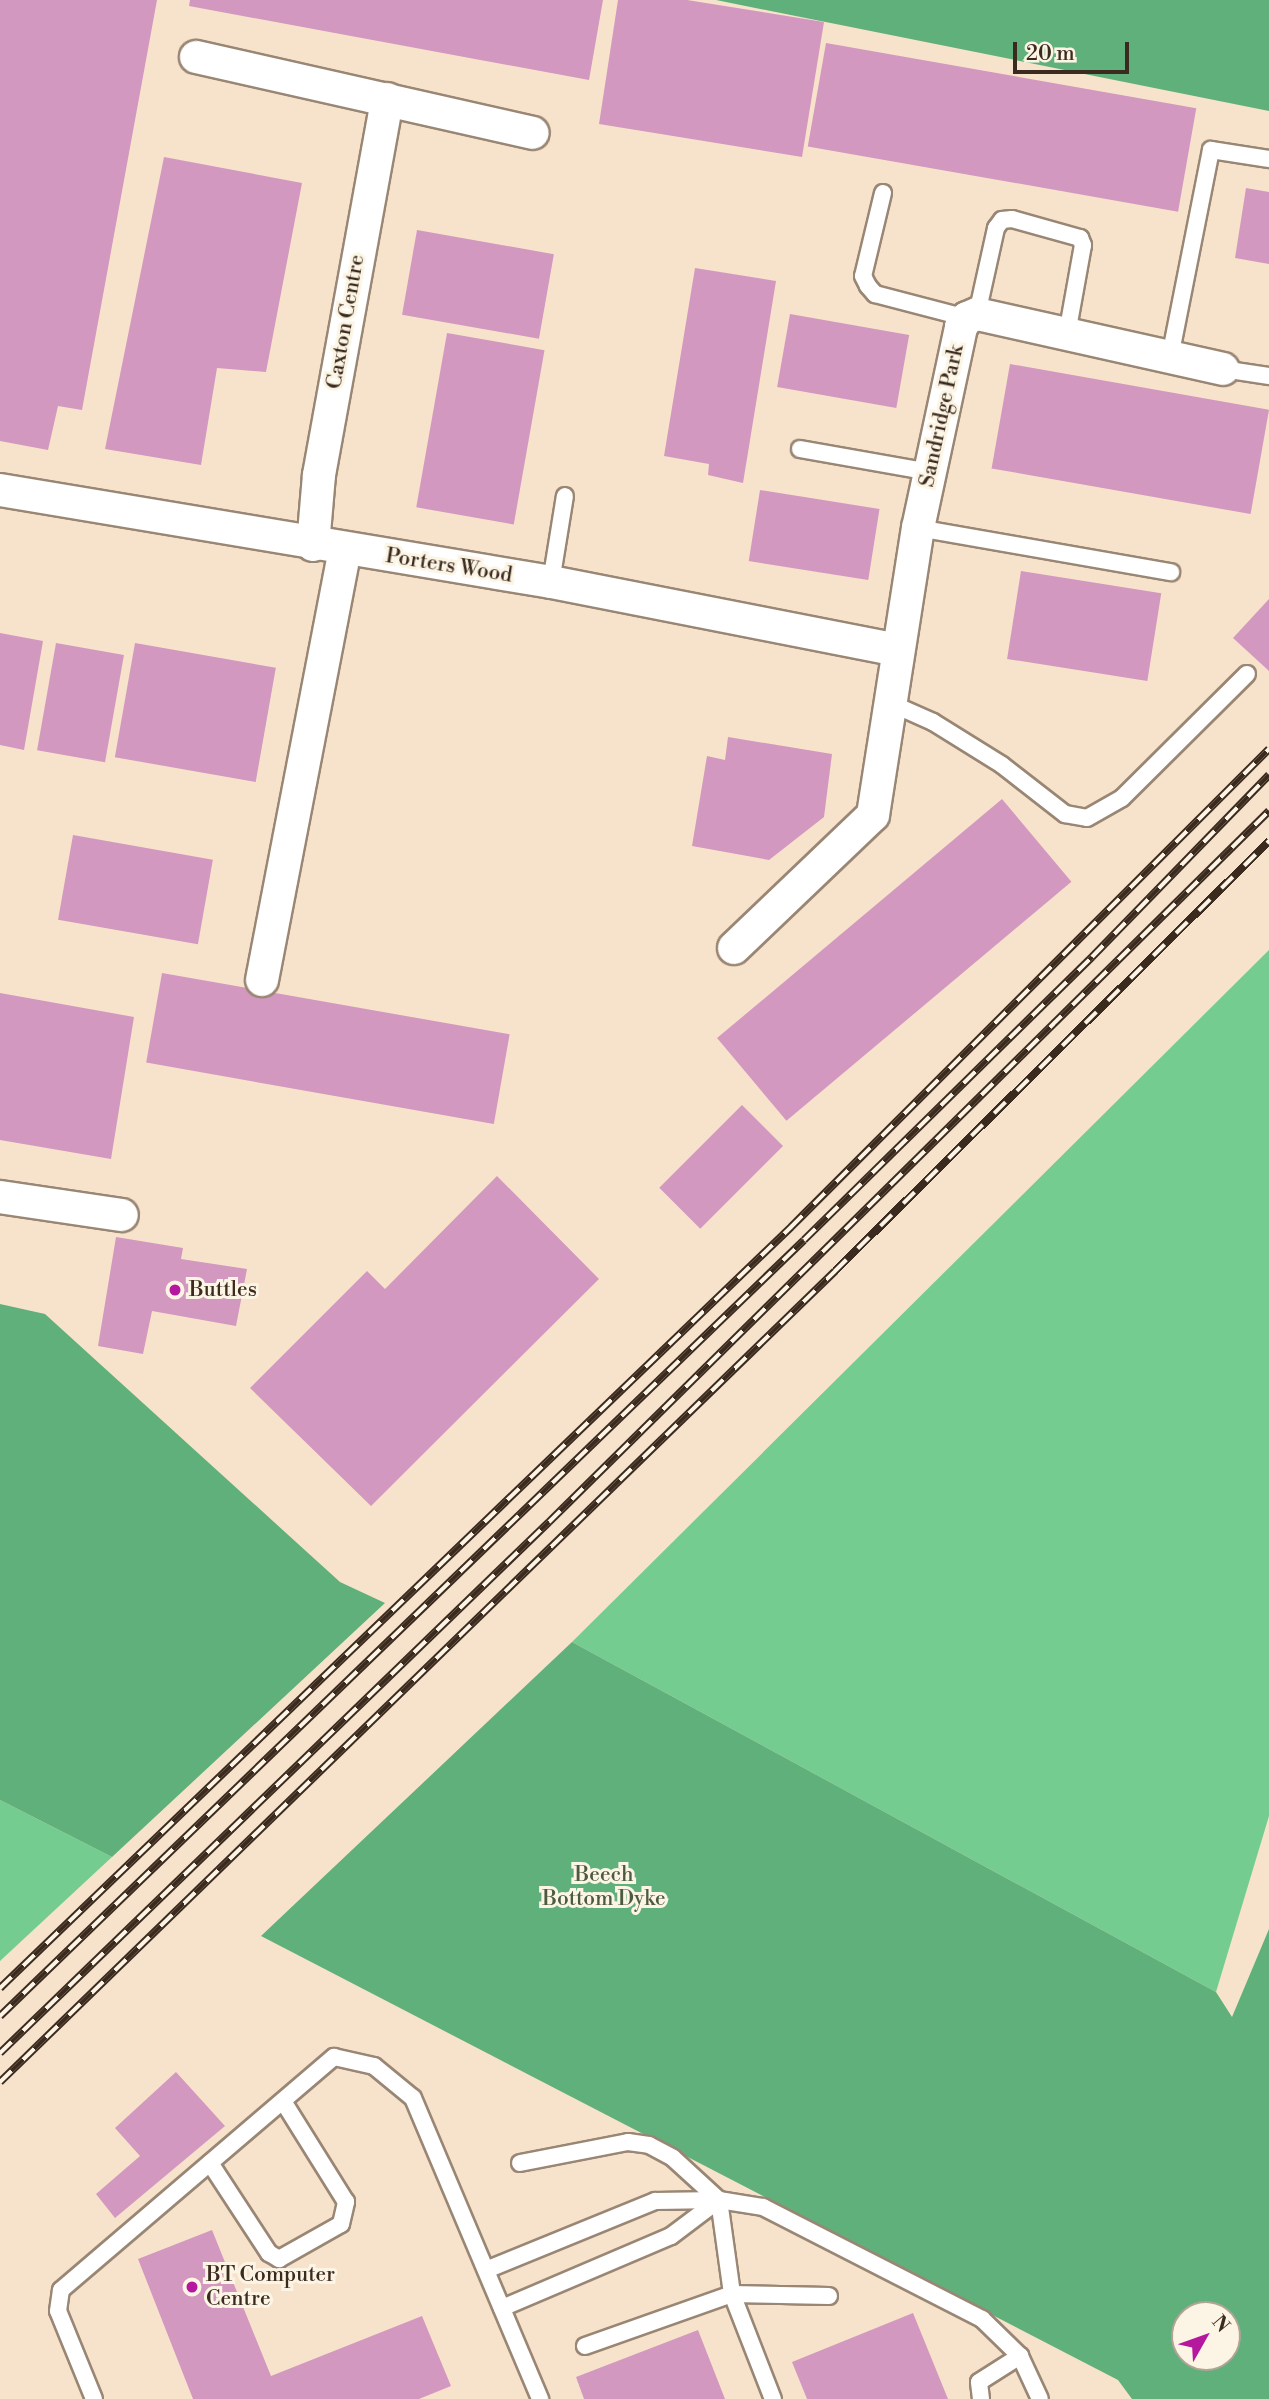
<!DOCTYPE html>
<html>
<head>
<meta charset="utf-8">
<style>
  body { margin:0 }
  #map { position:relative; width:1269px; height:2399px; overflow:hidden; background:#f7e3cb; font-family:"Libre Bodoni",serif }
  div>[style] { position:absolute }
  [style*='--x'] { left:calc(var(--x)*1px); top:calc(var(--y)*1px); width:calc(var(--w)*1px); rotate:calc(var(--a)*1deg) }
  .green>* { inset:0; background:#75cc91 }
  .forest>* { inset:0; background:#60b07b }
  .building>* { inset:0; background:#d398bf; transform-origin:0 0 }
  .roads { filter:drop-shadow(2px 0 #998674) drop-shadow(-2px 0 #998674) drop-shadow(0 2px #998674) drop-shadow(0 -2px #998674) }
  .lane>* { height:16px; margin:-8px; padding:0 8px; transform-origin:8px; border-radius:8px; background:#fff }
  .street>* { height:32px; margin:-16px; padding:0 16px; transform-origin:16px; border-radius:16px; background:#fff }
  .rail>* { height:8px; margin-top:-4px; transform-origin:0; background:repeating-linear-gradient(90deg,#fcf5e5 0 16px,#3b2a1e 0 32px); box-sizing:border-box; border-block:2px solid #3b2a1e }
  .dots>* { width:19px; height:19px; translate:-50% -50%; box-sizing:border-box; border:4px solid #fcf5e5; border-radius:50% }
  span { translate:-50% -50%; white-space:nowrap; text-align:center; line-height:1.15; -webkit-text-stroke:6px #fcf5e5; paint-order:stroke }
  .street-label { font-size:21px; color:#3b2a1e }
  .poi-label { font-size:21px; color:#3b2a1e }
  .left { translate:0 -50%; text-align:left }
  .park-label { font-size:21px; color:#4c5b40 }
  .north { position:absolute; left:1171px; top:2301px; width:70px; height:70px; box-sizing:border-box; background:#fcf5e5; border:2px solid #afa495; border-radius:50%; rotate:50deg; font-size:19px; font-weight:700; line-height:28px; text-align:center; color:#3b2a1e }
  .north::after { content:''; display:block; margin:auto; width:24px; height:32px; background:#b5179e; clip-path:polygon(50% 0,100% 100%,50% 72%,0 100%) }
  .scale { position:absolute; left:1013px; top:42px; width:116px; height:32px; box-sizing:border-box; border:4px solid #3b2a1e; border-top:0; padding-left:9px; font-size:21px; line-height:24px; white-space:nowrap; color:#3b2a1e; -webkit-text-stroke:5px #fcf5e5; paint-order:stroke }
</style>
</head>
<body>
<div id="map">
  <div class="green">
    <div style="clip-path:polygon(1269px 950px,1269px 1816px,1216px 1992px,572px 1642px)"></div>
    <div style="clip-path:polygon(0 1800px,112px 1857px,0 1961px)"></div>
  </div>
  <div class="forest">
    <div style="clip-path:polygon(716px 0,1269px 0,1269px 111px)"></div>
    <div style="clip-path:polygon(0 1304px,45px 1314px,340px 1582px,385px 1603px,112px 1857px,0 1800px)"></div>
    <div style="clip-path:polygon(evenodd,572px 1642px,1216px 1992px,1232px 2017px,1269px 1929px,1269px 2399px,1132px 2399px,1118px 2380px,261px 1936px,572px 1642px,1185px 2315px,1227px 2315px,1227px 2357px,1185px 2357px,1185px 2315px)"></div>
  </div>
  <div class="building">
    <div style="clip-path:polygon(0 0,157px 0,82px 410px,58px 406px,48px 450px,0 441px)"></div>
    <div style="clip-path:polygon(190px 0,603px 0,589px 80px,189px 6px)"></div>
    <div style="clip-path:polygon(618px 0,687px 0,824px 22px,802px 157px,599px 124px)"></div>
    <div style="left:826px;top:43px;width:376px;height:105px;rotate:10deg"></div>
    <div style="clip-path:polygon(164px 157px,302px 183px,266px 372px,217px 368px,201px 465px,105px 449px)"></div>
    <div style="clip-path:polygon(1246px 188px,1269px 192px,1269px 264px,1235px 258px)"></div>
    <div style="left:417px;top:230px;width:139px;height:86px;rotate:10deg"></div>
    <div style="clip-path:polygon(695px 268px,776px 281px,743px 483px,708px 475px,709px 464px,664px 456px)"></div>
    <div style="left:790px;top:314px;width:121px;height:74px;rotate:10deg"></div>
    <div style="left:447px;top:333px;width:99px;height:177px;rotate:10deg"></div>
    <div style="left:1010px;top:364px;width:263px;height:106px;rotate:10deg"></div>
    <div style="left:760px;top:490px;width:121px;height:72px;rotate:9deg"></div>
    <div style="left:1021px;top:571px;width:142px;height:89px;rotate:9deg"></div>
    <div style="clip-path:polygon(1269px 599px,1269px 671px,1233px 638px)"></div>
    <div style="clip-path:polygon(0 633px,43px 641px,24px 750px,0 745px)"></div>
    <div style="left:56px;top:643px;width:69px;height:109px;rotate:10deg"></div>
    <div style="left:135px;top:643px;width:143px;height:116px;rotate:10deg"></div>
    <div style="clip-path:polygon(728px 737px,832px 754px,824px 817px,769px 860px,692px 846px,707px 756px,725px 760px)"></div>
    <div style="left:1002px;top:799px;width:108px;height:372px;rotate:50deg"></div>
    <div style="left:73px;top:835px;width:142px;height:86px;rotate:10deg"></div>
    <div style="left:162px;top:973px;width:353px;height:91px;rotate:10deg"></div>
    <div style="clip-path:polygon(0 993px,134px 1017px,111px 1159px,0 1140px)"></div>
    <div style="left:742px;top:1105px;width:58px;height:117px;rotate:45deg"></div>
    <div style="clip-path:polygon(497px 1176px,599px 1279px,371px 1506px,250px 1388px,367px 1271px,385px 1289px)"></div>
    <div style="clip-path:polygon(116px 1237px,183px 1248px,181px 1259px,247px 1269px,236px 1326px,152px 1311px,143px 1354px,98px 1346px)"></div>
    <div style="clip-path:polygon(176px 2072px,225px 2126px,115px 2218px,96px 2194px,140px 2156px,115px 2128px)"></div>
    <div style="clip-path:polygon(212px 2230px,271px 2376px,422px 2316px,451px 2386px,419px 2399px,193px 2399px,138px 2259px)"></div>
    <div style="clip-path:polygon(913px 2313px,948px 2399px,807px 2399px,792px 2362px)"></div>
    <div style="clip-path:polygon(698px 2330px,725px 2399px,584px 2399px,576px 2377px)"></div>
  </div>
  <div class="roads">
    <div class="lane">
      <div style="--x:883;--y:193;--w:85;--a:103.5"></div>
      <div style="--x:863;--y:276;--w:11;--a:63"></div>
      <div style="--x:868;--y:286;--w:11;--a:49"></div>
      <div style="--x:875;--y:294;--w:95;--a:14.6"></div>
      <div style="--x:977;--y:314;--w:88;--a:-77.5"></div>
      <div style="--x:996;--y:228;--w:10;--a:-53"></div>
      <div style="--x:1002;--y:220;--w:10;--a:-6"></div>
      <div style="--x:1012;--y:219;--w:71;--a:15.6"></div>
      <div style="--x:1080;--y:238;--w:8;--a:67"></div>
      <div style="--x:1083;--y:245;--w:90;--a:100.2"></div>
      <div style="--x:1170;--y:357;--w:211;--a:-78.8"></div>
      <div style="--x:1211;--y:150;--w:59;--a:8.8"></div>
      <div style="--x:1223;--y:369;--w:47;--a:8.7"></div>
      <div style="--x:800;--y:449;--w:132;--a:10"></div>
      <div style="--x:918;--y:528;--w:257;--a:9.9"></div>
      <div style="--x:551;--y:582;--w:87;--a:-80.8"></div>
      <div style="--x:888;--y:702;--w:49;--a:24"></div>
      <div style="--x:933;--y:722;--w:81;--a:31.9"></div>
      <div style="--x:1002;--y:765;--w:80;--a:37.9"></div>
      <div style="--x:1065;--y:814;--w:22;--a:10"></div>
      <div style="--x:1087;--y:818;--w:40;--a:-29.7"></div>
      <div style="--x:1122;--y:798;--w:176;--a:-44.8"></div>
      <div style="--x:210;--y:2163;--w:108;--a:56.8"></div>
      <div style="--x:269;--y:2253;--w:12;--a:31"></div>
      <div style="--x:279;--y:2259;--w:71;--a:-29.4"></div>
      <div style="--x:341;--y:2224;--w:23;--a:-77"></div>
      <div style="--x:346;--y:2202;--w:119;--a:-122"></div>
      <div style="--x:520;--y:2163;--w:110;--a:-11"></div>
      <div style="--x:628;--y:2142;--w:21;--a:8"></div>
      <div style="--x:649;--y:2145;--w:27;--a:28"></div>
      <div style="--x:673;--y:2158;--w:62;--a:42.4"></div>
      <div style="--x:719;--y:2200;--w:95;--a:82.1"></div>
      <div style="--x:732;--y:2294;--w:113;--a:68.7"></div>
      <div style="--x:486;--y:2270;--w:183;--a:-22.2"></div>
      <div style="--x:655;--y:2201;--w:64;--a:-0.9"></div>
      <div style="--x:719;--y:2200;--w:45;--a:9"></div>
      <div style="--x:763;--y:2207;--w:246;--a:27.1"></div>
      <div style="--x:982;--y:2319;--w:53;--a:44.2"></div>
      <div style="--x:1020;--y:2356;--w:47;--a:65.1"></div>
      <div style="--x:502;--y:2308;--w:184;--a:-23.1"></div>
      <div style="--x:671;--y:2236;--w:60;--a:-36.9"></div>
      <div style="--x:585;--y:2346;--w:156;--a:-19.5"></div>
      <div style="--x:732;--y:2294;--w:97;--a:1.2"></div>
      <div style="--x:94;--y:2399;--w:95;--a:-112.2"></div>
      <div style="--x:58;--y:2311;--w:21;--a:-82"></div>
      <div style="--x:61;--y:2290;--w:359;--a:-40.5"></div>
      <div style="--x:334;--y:2057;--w:41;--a:12.7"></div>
      <div style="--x:374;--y:2066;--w:50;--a:39.4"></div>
      <div style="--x:413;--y:2098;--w:327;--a:67.1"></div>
      <div style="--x:981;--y:2399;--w:17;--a:-97"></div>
      <div style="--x:979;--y:2382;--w:49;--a:-32.4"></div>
    </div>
    <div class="street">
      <div style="--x:196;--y:57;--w:345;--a:12.7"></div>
      <div style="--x:0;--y:490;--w:559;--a:9.48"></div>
      <div style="--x:551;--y:582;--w:353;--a:11.1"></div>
      <div style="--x:313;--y:545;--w:70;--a:-85.1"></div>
      <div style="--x:319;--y:475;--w:382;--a:-79.7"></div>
      <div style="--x:734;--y:948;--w:192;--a:-43.7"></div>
      <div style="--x:873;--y:815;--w:291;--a:-81.1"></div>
      <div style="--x:918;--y:528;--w:206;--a:-77.9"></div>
      <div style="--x:961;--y:327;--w:11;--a:-56"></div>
      <div style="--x:967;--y:318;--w:11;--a:-22"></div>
      <div style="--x:977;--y:314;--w:252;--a:12.6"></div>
      <div style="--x:262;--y:980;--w:438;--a:-79.1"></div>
      <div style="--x:0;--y:1197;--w:123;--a:8.4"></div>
    </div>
  </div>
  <div class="rail">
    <div style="--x:0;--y:1988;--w:1098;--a:-43.89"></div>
    <div style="--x:791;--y:1227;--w:676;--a:-45"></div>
    <div style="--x:0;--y:2016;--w:1117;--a:-43.98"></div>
    <div style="--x:804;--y:1240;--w:404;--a:-44.5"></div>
    <div style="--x:1092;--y:957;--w:254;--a:-45.8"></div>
    <div style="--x:0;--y:2053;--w:764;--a:-44.05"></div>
    <div style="--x:549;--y:1522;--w:1012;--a:-44.64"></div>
    <div style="--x:0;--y:2082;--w:1164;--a:-44.16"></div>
    <div style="--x:835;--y:1271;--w:611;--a:-44.73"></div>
  </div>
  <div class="dots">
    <div style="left:175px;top:1290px;background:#b5179e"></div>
    <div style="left:192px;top:2287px;background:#b5179e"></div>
  </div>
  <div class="street-label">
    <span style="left:346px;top:322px;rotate:-80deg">Caxton Centre</span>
    <span style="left:942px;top:416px;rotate:-78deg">Sandridge Park</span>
    <span style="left:449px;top:566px;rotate:9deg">Porters Wood</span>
  </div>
  <div class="poi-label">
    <span class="left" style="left:189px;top:1290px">Buttles</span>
    <span class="left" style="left:206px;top:2287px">BT Computer<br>Centre</span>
  </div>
  <div class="park-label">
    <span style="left:604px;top:1887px">Beech<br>Bottom Dyke</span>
  </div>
  <div class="north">N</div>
  <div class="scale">20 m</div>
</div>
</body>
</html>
